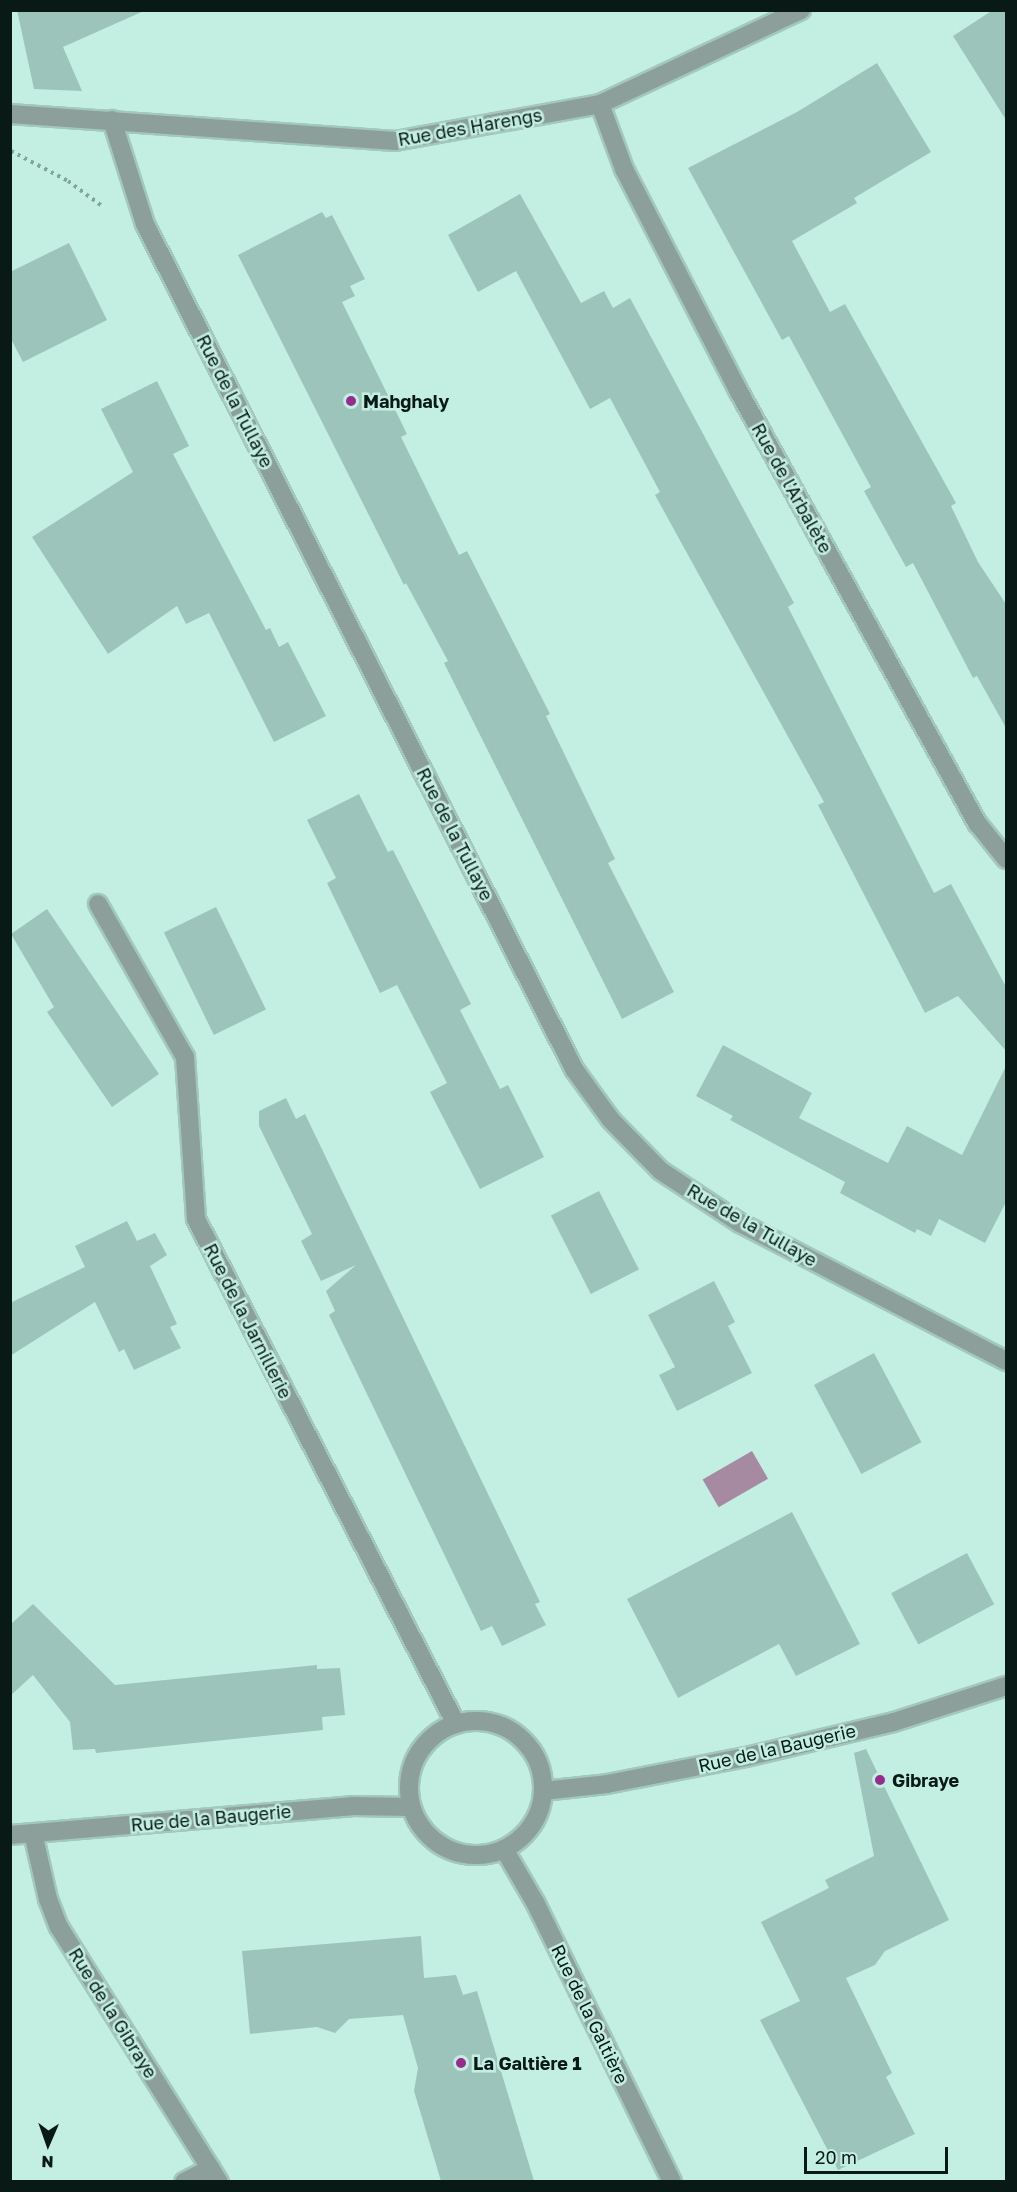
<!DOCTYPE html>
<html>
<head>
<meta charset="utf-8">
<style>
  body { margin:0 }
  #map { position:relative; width:1017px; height:2192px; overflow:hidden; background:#c3efe3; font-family:"Golos Text",sans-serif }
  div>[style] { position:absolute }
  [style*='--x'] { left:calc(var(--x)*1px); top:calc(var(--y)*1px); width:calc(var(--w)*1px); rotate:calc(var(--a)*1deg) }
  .water>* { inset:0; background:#a58aa1; transform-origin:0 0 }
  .building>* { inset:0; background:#9cc4ba; transform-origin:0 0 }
  .path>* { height:4px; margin-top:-2px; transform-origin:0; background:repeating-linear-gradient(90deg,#81a39a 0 3px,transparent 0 7.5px) }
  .roads { filter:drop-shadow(2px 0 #a2c8be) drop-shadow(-2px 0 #a2c8be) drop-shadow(0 2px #a2c8be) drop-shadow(0 -2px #a2c8be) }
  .minor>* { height:18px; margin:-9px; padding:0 9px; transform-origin:9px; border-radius:9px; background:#8d9f9a }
  .minor>.ring { margin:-9px; padding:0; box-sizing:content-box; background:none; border:18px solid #8d9f9a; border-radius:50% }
  .dots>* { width:16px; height:16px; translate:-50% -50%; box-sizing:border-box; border:3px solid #c3efe3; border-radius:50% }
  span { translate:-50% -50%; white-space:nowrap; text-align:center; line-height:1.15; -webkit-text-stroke:5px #c3efe3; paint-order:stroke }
  .street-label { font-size:18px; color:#091916 }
  .poi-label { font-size:18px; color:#091916; font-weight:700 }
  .left { translate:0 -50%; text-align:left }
  .frame { position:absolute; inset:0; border:12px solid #091916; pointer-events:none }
  .north { position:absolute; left:18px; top:2114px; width:60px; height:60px; -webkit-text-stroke:4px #c3efe3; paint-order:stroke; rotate:182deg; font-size:16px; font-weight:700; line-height:24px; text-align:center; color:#091916 }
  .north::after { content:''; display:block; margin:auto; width:21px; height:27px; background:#091916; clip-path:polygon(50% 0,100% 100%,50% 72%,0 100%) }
  .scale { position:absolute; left:804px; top:2147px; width:144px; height:27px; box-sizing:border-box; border:3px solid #091916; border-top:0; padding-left:8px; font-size:18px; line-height:21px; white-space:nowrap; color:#091916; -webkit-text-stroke:4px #c3efe3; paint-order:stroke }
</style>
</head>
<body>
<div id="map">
  <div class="water">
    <div style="left:752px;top:1451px;width:32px;height:57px;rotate:60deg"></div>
  </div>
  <div class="building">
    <div style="clip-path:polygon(17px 10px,146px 10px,63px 47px,82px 91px,34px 89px)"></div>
    <div style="clip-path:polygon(993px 10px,1006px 10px,1006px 120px,953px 36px)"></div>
    <div style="clip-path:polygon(877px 63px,931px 152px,854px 198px,857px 203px,792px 241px,830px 312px,845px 304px,956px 503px,951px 506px,978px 562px,1006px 604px,1006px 728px,977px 676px,973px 678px,913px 563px,906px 567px,864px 491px,871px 487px,789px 336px,782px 340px,688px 168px,797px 112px)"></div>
    <div style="clip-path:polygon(520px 194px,581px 303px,604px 291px,613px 308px,630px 298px,794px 603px,788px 607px,934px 893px,951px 884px,1006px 987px,1006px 1051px,958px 996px,925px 1013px,818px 805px,824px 802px,655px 495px,660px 492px,610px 398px,590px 409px,516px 271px,478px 292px,448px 235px)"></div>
    <div style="clip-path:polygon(322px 212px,326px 218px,332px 215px,365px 279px,350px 286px,355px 296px,342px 302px,407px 434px,401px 437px,459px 555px,467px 551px,550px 714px,546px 716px,615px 859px,608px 863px,674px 992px,622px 1019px,444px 663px,448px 661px,406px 583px,404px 585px,238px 255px)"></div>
    <div style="clip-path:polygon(69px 243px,107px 320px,23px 362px,10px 337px,10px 272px)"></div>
    <div style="clip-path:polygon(157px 381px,189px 446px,173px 454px,266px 630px,270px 628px,279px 647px,288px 642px,326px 716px,274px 742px,209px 613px,186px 624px,177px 606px,108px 654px,32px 537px,133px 472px,101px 409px)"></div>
    <div style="clip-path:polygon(359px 794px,388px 852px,393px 850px,471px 1004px,460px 1010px,500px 1089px,508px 1085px,544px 1157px,480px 1189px,430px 1092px,447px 1083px,397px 985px,380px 993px,327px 883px,336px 878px,307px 820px)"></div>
    <div style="left:216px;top:907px;width:114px;height:58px;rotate:64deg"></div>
    <div style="clip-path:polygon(47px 909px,159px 1074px,112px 1107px,47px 1012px,54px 1007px,11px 934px)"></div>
    <div style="clip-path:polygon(723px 1045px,812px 1093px,799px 1118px,888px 1163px,907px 1126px,962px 1155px,1006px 1066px,1006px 1202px,985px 1243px,939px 1219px,931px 1236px,917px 1229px,915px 1233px,840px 1193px,845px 1182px,730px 1120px,733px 1116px,696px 1096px)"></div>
    <div style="clip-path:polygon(286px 1098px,296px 1119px,305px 1114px,540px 1602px,535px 1604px,546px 1625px,502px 1646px,492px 1626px,481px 1631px,329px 1315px,335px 1311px,326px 1291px,356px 1265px,321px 1281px,301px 1241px,312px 1234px,259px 1126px,259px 1111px)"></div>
    <div style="left:599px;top:1191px;width:88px;height:54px;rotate:63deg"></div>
    <div style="clip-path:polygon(127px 1221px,137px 1241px,155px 1233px,167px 1255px,150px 1266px,177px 1324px,170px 1327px,181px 1348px,134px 1370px,124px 1349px,119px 1352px,95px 1302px,10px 1356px,10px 1303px,85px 1267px,75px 1246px)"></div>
    <div style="clip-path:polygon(714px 1281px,735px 1322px,728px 1326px,752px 1373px,677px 1411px,659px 1375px,675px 1367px,648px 1315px)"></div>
    <div style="left:874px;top:1353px;width:101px;height:68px;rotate:62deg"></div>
    <div style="clip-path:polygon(792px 1512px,860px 1644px,796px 1676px,779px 1644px,678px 1698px,627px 1599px)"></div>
    <div style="left:967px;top:1553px;width:58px;height:86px;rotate:62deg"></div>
    <div style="clip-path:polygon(33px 1604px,115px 1685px,317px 1665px,317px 1669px,340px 1668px,345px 1715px,322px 1717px,323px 1730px,96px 1753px,95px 1749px,73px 1750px,70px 1722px,33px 1675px,10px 1696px,10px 1625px)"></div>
    <div style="clip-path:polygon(866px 1749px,949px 1920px,885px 1951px,875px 1965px,846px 1978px,892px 2073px,886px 2077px,915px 2134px,838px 2170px,760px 2020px,800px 2001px,761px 1922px,829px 1888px,825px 1880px,874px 1856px,854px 1753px)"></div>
    <div style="clip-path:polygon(421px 1936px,424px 1978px,456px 1975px,463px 1995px,477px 1991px,534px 2181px,441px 2181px,414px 2091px,418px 2068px,403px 2015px,349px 2019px,335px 2033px,317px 2027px,250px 2034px,242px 1951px)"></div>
  </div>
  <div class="path">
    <div style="--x:11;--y:151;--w:64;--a:27.8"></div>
    <div style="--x:68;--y:181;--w:42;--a:36.3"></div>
  </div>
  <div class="roads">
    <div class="minor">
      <div style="--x:600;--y:104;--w:69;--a:69.7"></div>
      <div style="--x:624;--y:169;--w:249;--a:62.7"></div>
      <div style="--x:738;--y:390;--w:496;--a:61.1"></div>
      <div style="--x:978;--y:824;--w:45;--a:51.3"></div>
      <div style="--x:10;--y:114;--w:386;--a:4"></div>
      <div style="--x:395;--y:141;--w:208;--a:-10.2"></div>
      <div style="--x:600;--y:104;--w:222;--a:-25.1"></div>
      <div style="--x:112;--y:120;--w:109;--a:72.4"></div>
      <div style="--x:145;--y:224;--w:948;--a:63.08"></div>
      <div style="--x:574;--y:1069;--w:63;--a:54"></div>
      <div style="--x:611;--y:1120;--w:71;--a:45.6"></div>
      <div style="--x:661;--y:1171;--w:95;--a:33.4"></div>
      <div style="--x:740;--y:1223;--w:300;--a:27.4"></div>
      <div style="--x:98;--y:904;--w:176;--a:60.4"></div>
      <div style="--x:185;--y:1057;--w:162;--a:86.1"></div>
      <div style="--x:196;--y:1219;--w:568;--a:62.76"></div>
      <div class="ring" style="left:409px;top:1721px;width:116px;height:116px"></div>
      <div style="--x:543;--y:1791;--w:64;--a:-6.2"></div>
      <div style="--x:607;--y:1784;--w:142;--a:-11"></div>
      <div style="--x:746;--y:1757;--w:152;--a:-13.3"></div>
      <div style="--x:894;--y:1722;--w:118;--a:-17.8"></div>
      <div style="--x:33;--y:1833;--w:68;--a:77.2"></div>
      <div style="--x:48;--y:1899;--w:30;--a:69"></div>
      <div style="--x:59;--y:1927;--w:301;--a:57.9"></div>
      <div style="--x:10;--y:1835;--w:343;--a:-4.8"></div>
      <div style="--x:352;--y:1806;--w:59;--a:1"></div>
      <div style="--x:504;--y:1849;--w:64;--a:59.8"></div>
      <div style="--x:536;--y:1904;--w:309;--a:63.9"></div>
      <div style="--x:184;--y:2182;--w:30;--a:-27"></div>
    </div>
  </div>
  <div class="dots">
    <div style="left:351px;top:401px;background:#962c8e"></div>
    <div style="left:880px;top:1780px;background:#962c8e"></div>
    <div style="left:461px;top:2063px;background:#962c8e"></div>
  </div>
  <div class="street-label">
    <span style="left:470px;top:127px;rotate:-10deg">Rue des Harengs</span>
    <span style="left:235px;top:401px;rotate:63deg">Rue de la Tullaye</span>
    <span style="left:792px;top:488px;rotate:61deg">Rue de l'Arbalète</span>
    <span style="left:455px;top:834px;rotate:63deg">Rue de la Tullaye</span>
    <span style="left:752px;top:1225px;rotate:30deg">Rue de la Tullaye</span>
    <span style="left:248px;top:1321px;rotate:63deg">Rue de la Jarnillerie</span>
    <span style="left:777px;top:1748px;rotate:-13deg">Rue de la Baugerie</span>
    <span style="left:211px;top:1818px;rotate:-5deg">Rue de la Baugerie</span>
    <span style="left:113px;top:2013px;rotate:58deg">Rue de la Gibraye</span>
    <span style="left:590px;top:2014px;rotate:64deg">Rue de la Galtière</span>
  </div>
  <div class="poi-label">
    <span class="left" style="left:363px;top:401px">Mahghaly</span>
    <span class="left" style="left:892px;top:1780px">Gibraye</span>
    <span class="left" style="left:473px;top:2063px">La Galtière 1</span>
  </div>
  <div class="frame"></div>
  <div class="north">N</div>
  <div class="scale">20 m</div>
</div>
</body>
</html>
